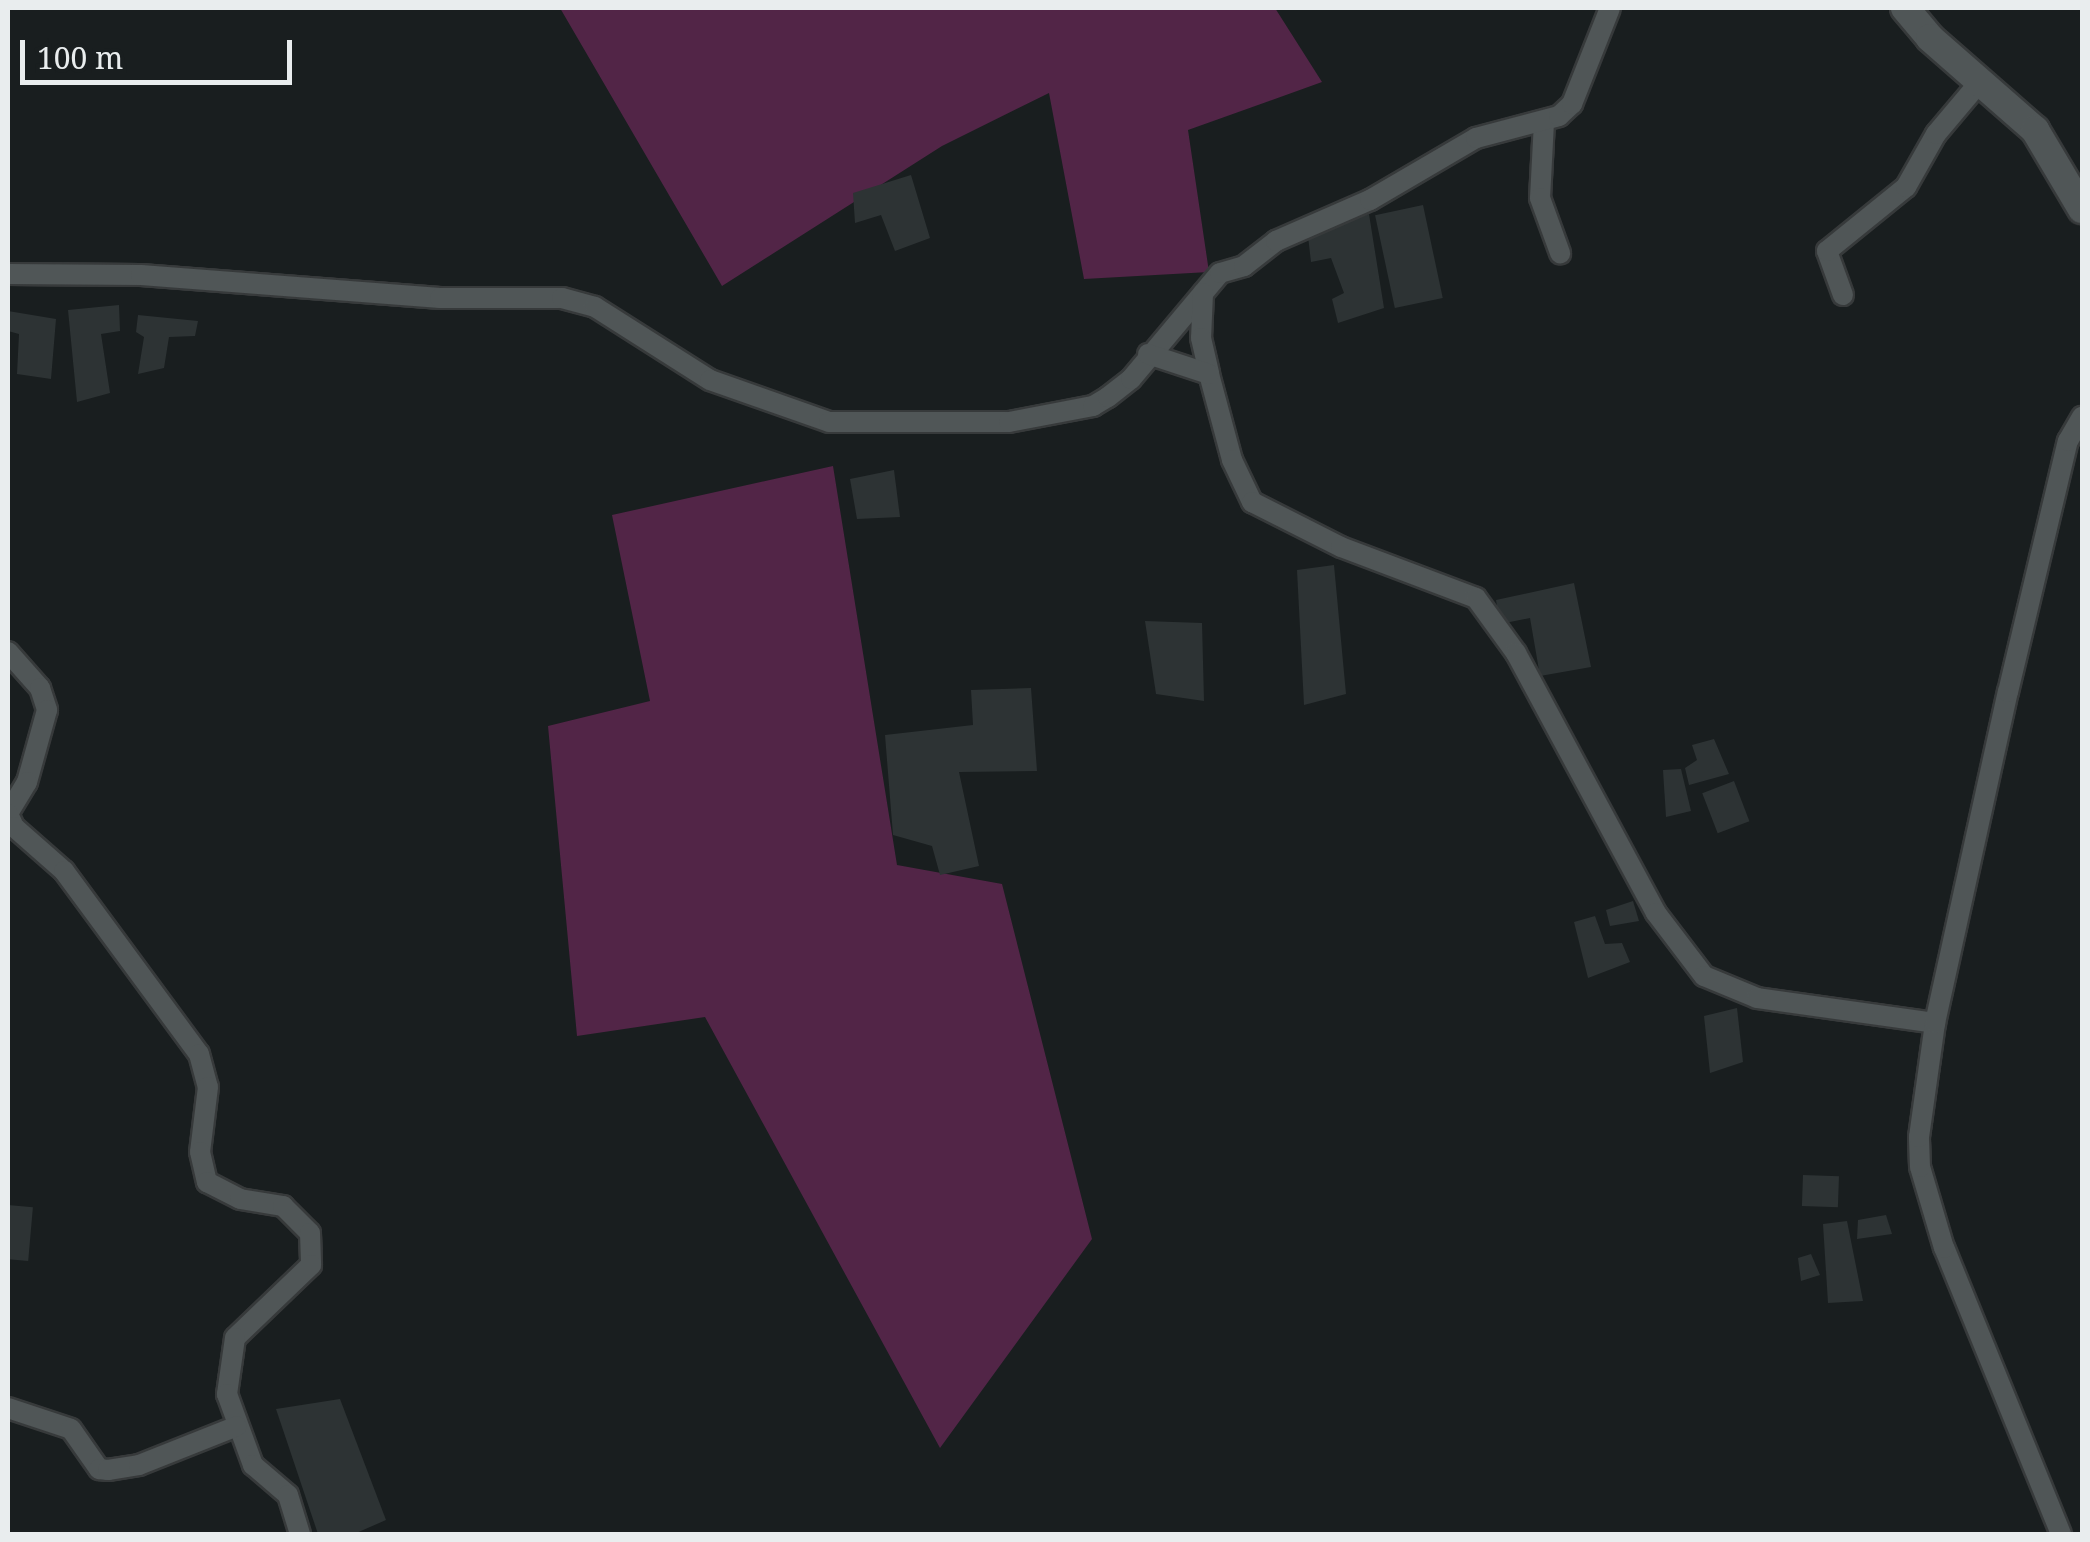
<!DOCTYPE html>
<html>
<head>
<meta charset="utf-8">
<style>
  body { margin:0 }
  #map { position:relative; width:2090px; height:1542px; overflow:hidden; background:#191e1f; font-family:"Noto Serif",serif }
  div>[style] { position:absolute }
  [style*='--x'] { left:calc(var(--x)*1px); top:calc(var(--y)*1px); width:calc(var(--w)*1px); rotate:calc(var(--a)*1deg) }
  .green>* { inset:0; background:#522547 }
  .building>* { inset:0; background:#2d3334; transform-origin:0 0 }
  .roads { filter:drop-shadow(2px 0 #373a3b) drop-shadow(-2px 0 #373a3b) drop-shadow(0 2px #373a3b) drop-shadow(0 -2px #373a3b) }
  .street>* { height:20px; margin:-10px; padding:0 10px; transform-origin:10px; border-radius:10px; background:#505657 }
  .secondary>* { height:28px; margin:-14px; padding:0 14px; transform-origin:14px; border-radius:14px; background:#505657 }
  span { translate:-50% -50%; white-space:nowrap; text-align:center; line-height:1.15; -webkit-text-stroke:8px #191e1f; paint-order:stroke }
  .frame { position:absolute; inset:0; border:10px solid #e9edee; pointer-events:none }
  .scale { position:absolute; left:20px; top:40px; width:272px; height:45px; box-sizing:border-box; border:5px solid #e9edee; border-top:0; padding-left:12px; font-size:30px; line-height:35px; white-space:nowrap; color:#e9edee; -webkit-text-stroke:8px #191e1f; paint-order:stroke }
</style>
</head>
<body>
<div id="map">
  <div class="green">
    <div style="clip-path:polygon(560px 8px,1275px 8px,1322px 82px,1188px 130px,1209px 272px,1084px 279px,1049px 93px,942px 146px,722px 286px)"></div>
    <div style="clip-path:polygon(833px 466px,897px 865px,1002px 884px,1092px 1239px,940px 1448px,705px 1017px,577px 1036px,548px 726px,650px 701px,612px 515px)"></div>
  </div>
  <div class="building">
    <div style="clip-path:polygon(911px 175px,930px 238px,895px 251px,881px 215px,855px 223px,853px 193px)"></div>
    <div style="left:1423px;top:205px;width:95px;height:49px;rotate:78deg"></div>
    <div style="clip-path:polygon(1369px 214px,1384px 308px,1338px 323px,1332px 299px,1344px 293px,1331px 258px,1311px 262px,1308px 236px)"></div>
    <div style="clip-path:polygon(119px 305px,120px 331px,101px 334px,110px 393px,77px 402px,68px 310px)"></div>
    <div style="clip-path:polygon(8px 311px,56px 319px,51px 379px,17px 374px,19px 334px,8px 331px)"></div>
    <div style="clip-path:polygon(138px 315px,198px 321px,195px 336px,169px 337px,164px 368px,138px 374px,144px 337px,136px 332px)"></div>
    <div style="clip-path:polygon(894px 470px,900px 517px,857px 519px,850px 479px)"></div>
    <div style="clip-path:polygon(1334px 565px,1346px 694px,1304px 705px,1297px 570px)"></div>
    <div style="clip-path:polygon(1574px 583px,1591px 667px,1540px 676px,1530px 618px,1500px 624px,1496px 600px)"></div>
    <div style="clip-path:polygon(1145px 621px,1202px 623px,1204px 701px,1156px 694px)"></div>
    <div style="clip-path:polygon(1031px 688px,1037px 771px,959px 772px,979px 866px,940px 875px,932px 846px,893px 835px,885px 735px,973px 725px,971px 690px)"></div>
    <div style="clip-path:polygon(1714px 739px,1729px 774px,1689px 785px,1685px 768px,1697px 760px,1692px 745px)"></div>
    <div style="clip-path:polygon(1681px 769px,1691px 811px,1666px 817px,1663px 770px)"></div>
    <div style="left:1734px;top:781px;width:43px;height:34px;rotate:69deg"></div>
    <div style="clip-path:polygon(1633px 901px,1639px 921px,1610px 926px,1606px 910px)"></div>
    <div style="clip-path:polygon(1595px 916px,1605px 944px,1622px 943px,1630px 962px,1588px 978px,1574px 922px)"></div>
    <div style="clip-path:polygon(1737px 1008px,1743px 1062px,1710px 1073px,1704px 1016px)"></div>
    <div style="left:1803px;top:1175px;width:36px;height:31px;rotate:2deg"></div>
    <div style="left:8px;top:1205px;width:25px;height:54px;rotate:5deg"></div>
    <div style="clip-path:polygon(1886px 1215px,1892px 1234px,1857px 1239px,1858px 1220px)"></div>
    <div style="clip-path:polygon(1847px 1221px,1863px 1301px,1828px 1303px,1823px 1224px)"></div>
    <div style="clip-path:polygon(1811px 1254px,1820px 1275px,1801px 1281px,1798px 1258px)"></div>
    <div style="clip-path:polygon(340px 1399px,386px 1520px,354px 1534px,318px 1534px,276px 1409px)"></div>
  </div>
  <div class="roads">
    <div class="street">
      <div style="--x:1544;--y:122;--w:76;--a:93"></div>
      <div style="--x:1540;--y:198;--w:59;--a:70"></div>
      <div style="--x:8;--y:274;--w:133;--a:0.4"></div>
      <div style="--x:141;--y:275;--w:300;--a:4.4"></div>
      <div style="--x:440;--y:298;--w:122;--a:0"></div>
      <div style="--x:562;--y:298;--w:34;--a:15"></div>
      <div style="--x:595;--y:307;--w:136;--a:32.4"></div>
      <div style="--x:710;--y:380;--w:126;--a:19.4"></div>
      <div style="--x:829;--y:422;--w:180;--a:0"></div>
      <div style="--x:1009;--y:422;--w:86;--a:-10.8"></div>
      <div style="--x:1093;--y:406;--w:17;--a:-31"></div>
      <div style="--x:1108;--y:397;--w:29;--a:-38"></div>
      <div style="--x:1131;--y:379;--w:138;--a:-50"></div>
      <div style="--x:1220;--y:273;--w:25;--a:-16"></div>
      <div style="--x:1244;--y:266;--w:41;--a:-38"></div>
      <div style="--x:1276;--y:241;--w:103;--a:-23.6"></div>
      <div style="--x:1370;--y:200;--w:123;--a:-30.3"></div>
      <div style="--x:1476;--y:138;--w:86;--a:-14.8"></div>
      <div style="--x:1559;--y:116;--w:18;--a:-43"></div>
      <div style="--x:1572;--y:104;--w:103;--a:-68.4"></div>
      <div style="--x:1203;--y:293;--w:45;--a:92.5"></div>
      <div style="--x:1201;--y:338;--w:37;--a:77"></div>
      <div style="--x:1209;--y:374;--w:89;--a:75"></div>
      <div style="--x:1232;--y:460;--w:47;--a:64.5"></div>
      <div style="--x:1252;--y:502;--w:100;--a:26.8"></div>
      <div style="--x:1341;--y:547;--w:144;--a:20.7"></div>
      <div style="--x:1476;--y:598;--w:68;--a:54"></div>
      <div style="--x:1516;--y:653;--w:295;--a:61.7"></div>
      <div style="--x:1656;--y:913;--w:79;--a:52.7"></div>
      <div style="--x:1704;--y:976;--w:57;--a:22.5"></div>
      <div style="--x:1757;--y:998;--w:180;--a:8"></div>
      <div style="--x:1843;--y:295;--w:47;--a:-110"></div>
      <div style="--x:1827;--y:251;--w:102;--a:-39"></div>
      <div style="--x:1906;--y:187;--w:61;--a:-60.5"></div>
      <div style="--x:1936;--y:134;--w:67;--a:-49.9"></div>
      <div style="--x:1148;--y:354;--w:64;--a:18.2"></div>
      <div style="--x:8;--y:652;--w:48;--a:48.4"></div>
      <div style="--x:40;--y:688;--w:23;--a:72"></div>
      <div style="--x:47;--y:710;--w:75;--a:105.5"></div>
      <div style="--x:27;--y:782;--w:37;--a:121"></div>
      <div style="--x:8;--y:814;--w:14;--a:65"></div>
      <div style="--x:14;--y:827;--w:67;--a:41.3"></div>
      <div style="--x:64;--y:871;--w:227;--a:53.6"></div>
      <div style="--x:199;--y:1054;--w:34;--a:75"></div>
      <div style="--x:208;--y:1087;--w:65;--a:97"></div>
      <div style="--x:200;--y:1152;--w:31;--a:77"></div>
      <div style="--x:207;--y:1182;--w:37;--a:27"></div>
      <div style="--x:240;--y:1199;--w:44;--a:9.2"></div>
      <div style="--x:283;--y:1206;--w:38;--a:45"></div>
      <div style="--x:310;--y:1233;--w:32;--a:88"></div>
      <div style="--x:311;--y:1265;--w:105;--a:136.2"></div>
      <div style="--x:235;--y:1338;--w:57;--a:98.1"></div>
      <div style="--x:227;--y:1394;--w:76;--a:69.9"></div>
      <div style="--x:253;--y:1465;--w:46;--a:40.6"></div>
      <div style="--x:288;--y:1495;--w:41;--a:72.9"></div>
      <div style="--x:8;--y:1408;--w:66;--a:18.4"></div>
      <div style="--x:71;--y:1429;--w:49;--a:55"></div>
      <div style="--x:99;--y:1469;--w:9;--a:6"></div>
      <div style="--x:108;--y:1470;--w:31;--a:-9"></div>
      <div style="--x:139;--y:1465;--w:105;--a:-21.7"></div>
      <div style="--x:2061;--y:1534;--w:309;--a:-112.2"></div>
      <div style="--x:1944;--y:1248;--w:84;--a:-106.5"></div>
      <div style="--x:1920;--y:1167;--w:30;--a:-92"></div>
      <div style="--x:1919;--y:1137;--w:115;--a:-82"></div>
      <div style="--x:1935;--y:1023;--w:339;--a:-77.6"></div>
      <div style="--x:2008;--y:692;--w:258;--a:-76.6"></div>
      <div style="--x:2068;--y:441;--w:28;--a:-60"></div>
    </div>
    <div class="secondary">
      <div style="--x:1905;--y:8;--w:39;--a:50"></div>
      <div style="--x:1930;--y:38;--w:140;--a:41.2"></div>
      <div style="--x:2035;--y:130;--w:92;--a:59.3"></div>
    </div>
  </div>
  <div class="frame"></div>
  <div class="scale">100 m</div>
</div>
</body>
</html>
